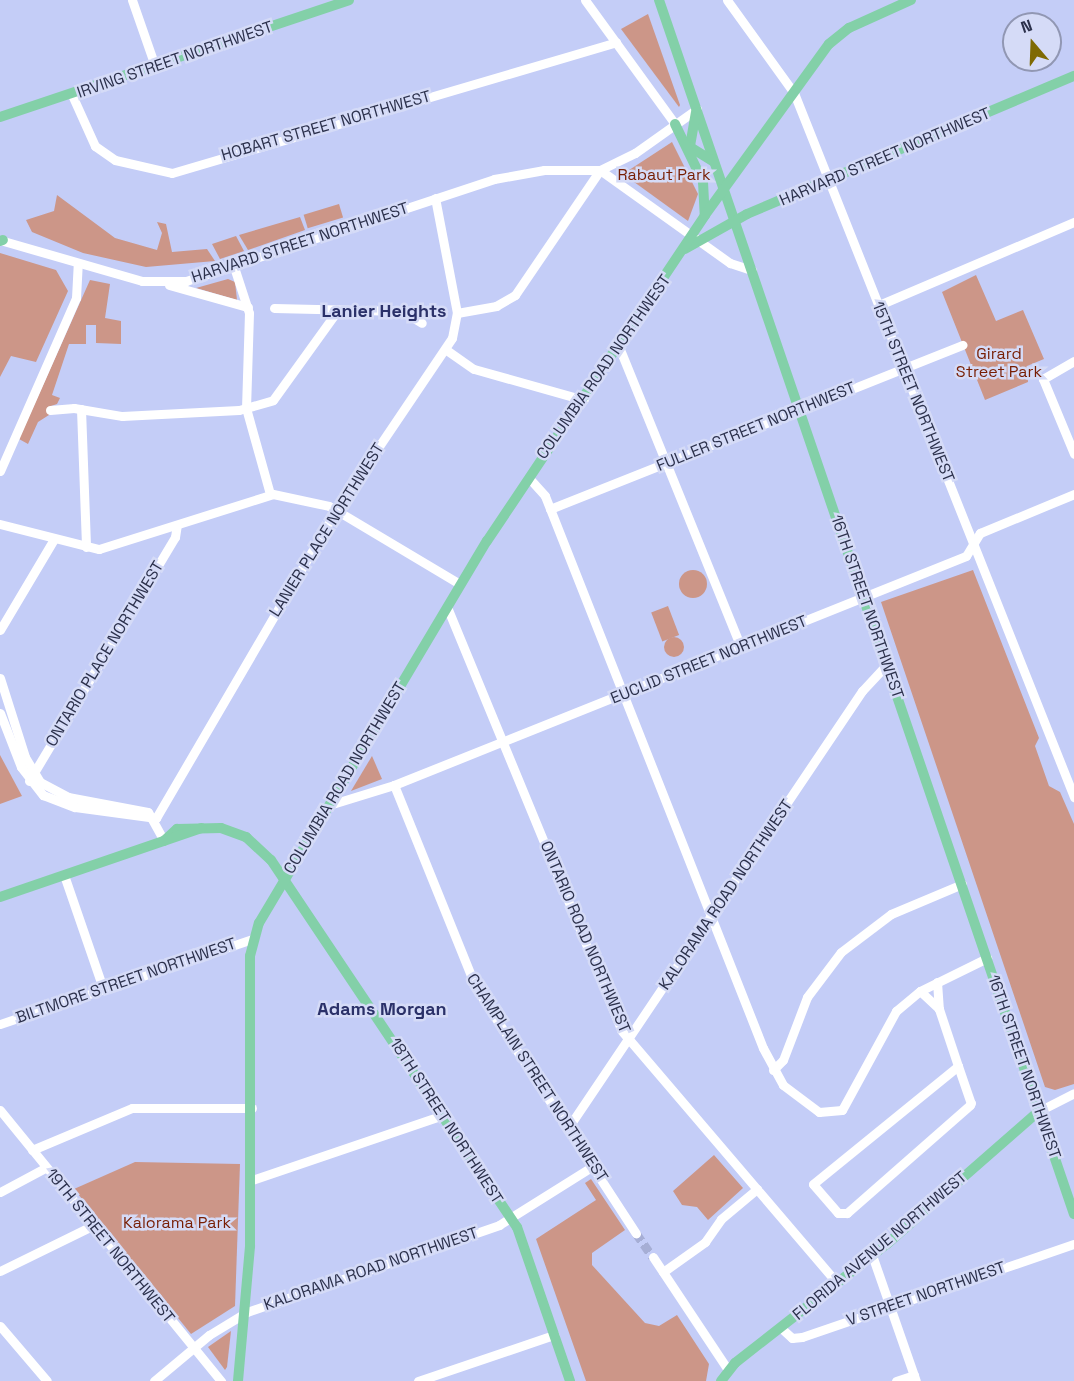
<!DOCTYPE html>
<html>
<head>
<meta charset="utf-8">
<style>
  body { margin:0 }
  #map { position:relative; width:1074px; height:1381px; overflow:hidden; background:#c4cdf7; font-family:"Space Grotesk",sans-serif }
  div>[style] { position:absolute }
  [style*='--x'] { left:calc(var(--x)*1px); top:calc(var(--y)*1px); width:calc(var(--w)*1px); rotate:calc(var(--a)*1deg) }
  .green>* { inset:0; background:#cc9688; transform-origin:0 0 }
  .round { border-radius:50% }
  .minor-tunnel>* { height:9px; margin-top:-4.5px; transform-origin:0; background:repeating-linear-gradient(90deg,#a6aed5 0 9px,transparent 0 13.5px) }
  .minor>* { height:9px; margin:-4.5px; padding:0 4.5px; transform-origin:4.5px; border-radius:4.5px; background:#fff }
  .major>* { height:10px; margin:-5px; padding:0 5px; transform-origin:5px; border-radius:5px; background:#83d0a8 }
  span { translate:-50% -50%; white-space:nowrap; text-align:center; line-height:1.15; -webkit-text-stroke:5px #d5dbf7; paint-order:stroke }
  .street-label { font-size:16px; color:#2c314c }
  .park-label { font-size:16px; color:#771e04 }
  .neighbourhood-label { font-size:18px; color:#2b3169; font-weight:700 }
  .north { position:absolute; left:1002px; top:12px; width:60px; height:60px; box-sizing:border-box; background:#d5dbf7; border:2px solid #9197b3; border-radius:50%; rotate:341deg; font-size:16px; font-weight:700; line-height:24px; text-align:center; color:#2c314c }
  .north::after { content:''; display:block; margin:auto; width:21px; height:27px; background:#7f6a03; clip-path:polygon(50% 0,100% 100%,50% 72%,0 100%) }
</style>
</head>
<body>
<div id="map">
  <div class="green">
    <div style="clip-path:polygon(648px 14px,680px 105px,679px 107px,621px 29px)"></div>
    <div style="clip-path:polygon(672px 142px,698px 194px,688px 221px,623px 174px)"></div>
    <div style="clip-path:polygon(57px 195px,115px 238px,157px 250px,162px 233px,157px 222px,166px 224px,172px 252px,207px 249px,215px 261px,146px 267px,83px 253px,32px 232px,26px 220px,54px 211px)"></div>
    <div style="left:339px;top:204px;width:14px;height:37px;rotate:73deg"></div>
    <div style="clip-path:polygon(300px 217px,305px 230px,248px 250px,239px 235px)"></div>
    <div style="clip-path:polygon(236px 236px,244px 251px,220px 259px,212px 244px)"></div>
    <div style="clip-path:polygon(0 253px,56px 270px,68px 291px,36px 362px,11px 356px,0 377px)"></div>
    <div style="clip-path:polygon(976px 275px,996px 321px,1023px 310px,1044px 359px,1027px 366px,1028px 382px,985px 400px,942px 292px)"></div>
    <div style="clip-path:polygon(228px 279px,235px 282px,237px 300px,196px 288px)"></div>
    <div style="clip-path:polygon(90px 280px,110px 284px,105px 318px,121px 321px,121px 344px,96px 343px,96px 325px,86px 325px,86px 344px,69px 344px,52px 395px,60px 398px,57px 404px,48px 407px,49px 415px,38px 422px,28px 444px,19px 439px)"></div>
    <div class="round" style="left:679px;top:570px;width:28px;height:28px"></div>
    <div style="clip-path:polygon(973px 570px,1039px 738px,1035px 746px,1049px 786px,1060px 792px,1074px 824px,1074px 1084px,1055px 1090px,1045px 1087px,881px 602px)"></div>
    <div style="left:668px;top:606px;width:31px;height:18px;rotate:69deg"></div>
    <div class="round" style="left:664px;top:637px;width:20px;height:20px"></div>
    <div style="clip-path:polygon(0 755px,22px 796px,0 804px)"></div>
    <div style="clip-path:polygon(372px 756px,382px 779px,351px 791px)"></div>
    <div style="clip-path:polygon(714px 1155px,743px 1188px,708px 1220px,697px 1207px,682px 1205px,673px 1191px)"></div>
    <div style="clip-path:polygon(135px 1162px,240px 1164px,235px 1306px,191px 1334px,74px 1189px)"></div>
    <div style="clip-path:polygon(591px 1179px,625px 1230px,592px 1253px,592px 1265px,645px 1323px,659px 1326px,677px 1315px,709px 1364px,706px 1381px,586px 1381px,536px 1239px,596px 1200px,585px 1183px)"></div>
    <div style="clip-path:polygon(231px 1331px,227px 1367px,225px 1370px,208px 1347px)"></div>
  </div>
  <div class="minor-tunnel">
    <div style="--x:636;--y:1233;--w:29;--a:55"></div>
  </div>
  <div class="minor">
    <div style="--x:132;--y:0;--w:70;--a:70.8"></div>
    <div style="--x:585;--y:0;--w:153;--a:54"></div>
    <div style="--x:727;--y:0;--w:115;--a:54.2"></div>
    <div style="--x:794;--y:93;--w:758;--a:68.31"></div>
    <div style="--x:72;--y:95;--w:56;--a:65.7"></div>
    <div style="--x:95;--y:146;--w:24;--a:35"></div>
    <div style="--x:115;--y:160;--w:58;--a:12.8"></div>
    <div style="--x:172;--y:173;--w:463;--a:-16.4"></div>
    <div style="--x:600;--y:170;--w:160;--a:35.6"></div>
    <div style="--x:730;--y:263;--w:23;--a:18"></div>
    <div style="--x:0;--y:240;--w:148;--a:16.1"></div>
    <div style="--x:142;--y:281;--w:44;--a:0"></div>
    <div style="--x:186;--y:281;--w:324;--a:-18.3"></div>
    <div style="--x:494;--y:179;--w:51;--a:-10.2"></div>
    <div style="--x:544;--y:170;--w:56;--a:0"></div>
    <div style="--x:600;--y:170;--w:39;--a:-26"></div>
    <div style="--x:635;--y:153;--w:76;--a:-35.4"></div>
    <div style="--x:234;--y:267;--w:48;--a:71.9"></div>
    <div style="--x:249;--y:313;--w:95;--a:91.8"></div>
    <div style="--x:246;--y:408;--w:89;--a:74.4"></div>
    <div style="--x:169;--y:285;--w:82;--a:15.6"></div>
    <div style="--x:879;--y:305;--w:212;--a:-23.1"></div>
    <div style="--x:274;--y:308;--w:128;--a:1.3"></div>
    <div style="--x:402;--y:311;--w:23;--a:31"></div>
    <div style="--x:457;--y:313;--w:40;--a:-10"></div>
    <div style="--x:496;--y:306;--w:22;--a:-30"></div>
    <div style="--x:515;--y:295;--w:151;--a:-55.8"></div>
    <div style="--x:619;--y:347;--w:324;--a:67.9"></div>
    <div style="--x:445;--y:349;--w:35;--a:35"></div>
    <div style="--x:474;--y:369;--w:114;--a:15.7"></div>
    <div style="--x:1074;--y:361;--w:36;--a:150"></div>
    <div style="--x:1043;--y:379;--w:81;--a:67.5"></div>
    <div style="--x:81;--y:409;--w:138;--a:87.9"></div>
    <div style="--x:50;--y:410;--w:24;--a:-5"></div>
    <div style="--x:74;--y:408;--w:49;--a:9.5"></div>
    <div style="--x:122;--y:416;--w:117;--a:-2.9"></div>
    <div style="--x:239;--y:410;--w:35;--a:-16"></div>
    <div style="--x:273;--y:400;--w:111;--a:-54.2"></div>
    <div style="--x:0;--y:471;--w:189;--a:-66.3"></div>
    <div style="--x:76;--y:298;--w:33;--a:-87"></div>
    <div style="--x:529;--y:478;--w:24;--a:48"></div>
    <div style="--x:545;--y:496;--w:593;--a:68.45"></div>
    <div style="--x:763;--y:1048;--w:42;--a:61.6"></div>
    <div style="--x:783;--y:1085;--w:45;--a:36.9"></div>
    <div style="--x:819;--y:1112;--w:23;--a:-5"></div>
    <div style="--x:842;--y:1110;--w:113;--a:-61.4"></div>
    <div style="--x:896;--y:1011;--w:31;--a:-40"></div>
    <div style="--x:920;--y:991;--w:75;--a:-26.2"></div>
    <div style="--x:550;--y:509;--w:444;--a:-21.7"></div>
    <div style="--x:0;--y:524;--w:102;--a:14.2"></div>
    <div style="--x:99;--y:549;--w:182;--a:-17.5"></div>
    <div style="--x:273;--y:494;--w:57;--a:12.1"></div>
    <div style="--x:329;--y:506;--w:152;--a:30.8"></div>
    <div style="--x:447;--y:607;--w:457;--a:67.6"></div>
    <div style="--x:621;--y:1030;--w:333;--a:49.5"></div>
    <div style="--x:0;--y:630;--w:106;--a:-59.3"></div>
    <div style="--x:0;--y:678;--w:83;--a:72.4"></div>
    <div style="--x:25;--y:757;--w:29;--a:59"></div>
    <div style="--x:40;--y:782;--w:32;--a:28"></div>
    <div style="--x:68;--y:797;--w:81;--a:10.6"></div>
    <div style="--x:148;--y:812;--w:33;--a:61"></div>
    <div style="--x:0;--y:713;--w:58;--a:68.7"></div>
    <div style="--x:21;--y:767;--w:36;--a:52"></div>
    <div style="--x:43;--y:795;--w:34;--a:21"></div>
    <div style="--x:75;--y:807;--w:82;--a:7.7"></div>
    <div style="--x:29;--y:781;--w:284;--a:-59.1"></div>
    <div style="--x:175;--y:537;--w:12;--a:-81"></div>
    <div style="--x:394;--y:785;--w:219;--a:68"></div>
    <div style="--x:476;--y:988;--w:293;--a:56.9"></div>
    <div style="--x:329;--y:805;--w:68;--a:-17.1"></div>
    <div style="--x:394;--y:785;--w:616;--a:-21.82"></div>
    <div style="--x:966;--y:556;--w:27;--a:-59"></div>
    <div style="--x:980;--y:533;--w:102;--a:-22.5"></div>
    <div style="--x:156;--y:818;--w:357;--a:-59.7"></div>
    <div style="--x:336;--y:510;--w:207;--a:-56"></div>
    <div style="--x:452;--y:338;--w:25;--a:-79"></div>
    <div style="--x:457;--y:313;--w:117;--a:-100.8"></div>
    <div style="--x:64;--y:875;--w:120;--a:71"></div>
    <div style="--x:937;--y:982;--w:27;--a:86"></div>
    <div style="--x:939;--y:1009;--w:60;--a:71.6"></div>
    <div style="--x:958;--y:1066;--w:39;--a:71"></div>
    <div style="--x:971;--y:1103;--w:2;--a:117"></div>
    <div style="--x:970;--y:1105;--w:164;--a:138.7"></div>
    <div style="--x:847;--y:1213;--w:9;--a:180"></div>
    <div style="--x:838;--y:1213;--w:38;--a:-131"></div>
    <div style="--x:813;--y:1184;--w:187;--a:-39.1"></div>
    <div style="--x:920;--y:991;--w:26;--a:43"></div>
    <div style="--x:0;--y:1024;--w:267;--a:-18.6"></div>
    <div style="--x:773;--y:1070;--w:14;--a:-45"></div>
    <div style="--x:783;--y:1060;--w:67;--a:-69.1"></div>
    <div style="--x:807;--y:997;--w:56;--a:-52.9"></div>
    <div style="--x:841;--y:952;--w:63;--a:-37.2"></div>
    <div style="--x:891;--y:914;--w:77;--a:-22.9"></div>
    <div style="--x:0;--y:1110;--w:350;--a:50.8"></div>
    <div style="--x:1039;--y:1111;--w:39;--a:-27"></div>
    <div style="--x:568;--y:1128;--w:527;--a:-56.07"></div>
    <div style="--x:862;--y:691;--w:37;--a:-47"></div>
    <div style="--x:32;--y:1150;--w:108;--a:-22.8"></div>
    <div style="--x:132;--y:1108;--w:120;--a:0"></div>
    <div style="--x:252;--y:1180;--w:202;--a:-18.8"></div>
    <div style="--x:0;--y:1192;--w:51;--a:-28.1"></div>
    <div style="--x:872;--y:1255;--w:133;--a:70.8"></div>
    <div style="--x:653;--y:1257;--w:136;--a:56.4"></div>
    <div style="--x:0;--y:1271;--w:102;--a:-26.1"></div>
    <div style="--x:663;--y:1272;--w:52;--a:-35.5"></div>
    <div style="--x:705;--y:1242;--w:28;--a:-55"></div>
    <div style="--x:721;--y:1219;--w:47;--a:-39.8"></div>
    <div style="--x:0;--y:1326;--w:72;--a:49.5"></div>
    <div style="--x:781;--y:1328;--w:15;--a:42"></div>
    <div style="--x:792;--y:1338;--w:10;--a:-6"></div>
    <div style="--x:802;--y:1337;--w:287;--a:-18.9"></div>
    <div style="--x:154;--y:1381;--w:72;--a:-39.9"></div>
    <div style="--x:209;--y:1335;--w:44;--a:-31.2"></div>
    <div style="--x:247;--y:1312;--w:267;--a:-19"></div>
    <div style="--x:499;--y:1225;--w:111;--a:-32.1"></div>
    <div style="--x:418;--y:1381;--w:144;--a:-18.7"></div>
    <div style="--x:896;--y:1381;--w:19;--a:-18"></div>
  </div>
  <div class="major">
    <div style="--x:659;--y:0;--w:1283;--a:71.13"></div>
    <div style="--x:696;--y:112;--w:36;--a:100"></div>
    <div style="--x:690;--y:147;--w:28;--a:32"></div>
    <div style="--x:0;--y:117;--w:368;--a:-18.5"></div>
    <div style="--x:675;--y:124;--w:64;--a:64.2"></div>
    <div style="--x:703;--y:182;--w:33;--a:87"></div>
    <div style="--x:0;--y:241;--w:3;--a:-18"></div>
    <div style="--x:685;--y:249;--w:71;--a:-29.4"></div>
    <div style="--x:747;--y:214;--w:355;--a:-22.9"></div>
    <div style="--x:164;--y:841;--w:18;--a:-43"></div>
    <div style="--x:177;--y:829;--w:44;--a:-1.3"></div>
    <div style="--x:221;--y:828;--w:27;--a:20"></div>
    <div style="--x:246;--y:837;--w:34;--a:43"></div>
    <div style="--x:271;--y:860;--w:442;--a:56.2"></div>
    <div style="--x:517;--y:1227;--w:163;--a:71"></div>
    <div style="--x:0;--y:897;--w:213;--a:-18.9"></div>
    <div style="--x:238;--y:1381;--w:136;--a:-84.9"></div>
    <div style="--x:250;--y:1246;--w:290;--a:-90"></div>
    <div style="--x:250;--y:956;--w:34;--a:-75"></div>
    <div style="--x:259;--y:923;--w:445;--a:-59.2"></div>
    <div style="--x:487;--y:541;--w:392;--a:-56.2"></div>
    <div style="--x:705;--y:215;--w:211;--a:-54.1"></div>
    <div style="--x:829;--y:44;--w:26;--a:-39"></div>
    <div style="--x:849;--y:28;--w:68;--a:-24.3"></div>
    <div style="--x:721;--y:1381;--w:23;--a:-52"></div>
    <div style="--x:735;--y:1363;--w:193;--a:-38.1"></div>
    <div style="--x:887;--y:1244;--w:202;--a:-41.2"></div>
  </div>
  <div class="street-label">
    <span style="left:175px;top:60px;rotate:-19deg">IRVING STREET NORTHWEST</span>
    <span style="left:326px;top:126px;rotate:-16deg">HOBART STREET NORTHWEST</span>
    <span style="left:885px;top:157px;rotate:-23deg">HARVARD STREET NORTHWEST</span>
    <span style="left:300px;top:243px;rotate:-18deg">HARVARD STREET NORTHWEST</span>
    <span style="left:604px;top:367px;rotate:-55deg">COLUMBIA ROAD NORTHWEST</span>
    <span style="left:913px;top:392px;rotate:68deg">15TH STREET NORTHWEST</span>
    <span style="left:756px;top:427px;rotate:-22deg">FULLER STREET NORTHWEST</span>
    <span style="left:327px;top:530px;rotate:-58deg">LANIER PLACE NORTHWEST</span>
    <span style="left:867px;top:607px;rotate:71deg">16TH STREET NORTHWEST</span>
    <span style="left:105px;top:654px;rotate:-59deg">ONTARIO PLACE NORTHWEST</span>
    <span style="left:709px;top:660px;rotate:-22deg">EUCLID STREET NORTHWEST</span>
    <span style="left:345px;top:778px;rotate:-59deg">COLUMBIA ROAD NORTHWEST</span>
    <span style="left:726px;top:895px;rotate:-56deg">KALORAMA ROAD NORTHWEST</span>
    <span style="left:585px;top:937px;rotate:67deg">ONTARIO ROAD NORTHWEST</span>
    <span style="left:126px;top:981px;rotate:-19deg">BILTMORE STREET NORTHWEST</span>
    <span style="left:1024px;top:1067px;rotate:71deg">16TH STREET NORTHWEST</span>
    <span style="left:537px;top:1078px;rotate:57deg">CHAMPLAIN STREET NORTHWEST</span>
    <span style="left:446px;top:1121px;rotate:57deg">18TH STREET NORTHWEST</span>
    <span style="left:110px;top:1246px;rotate:51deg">19TH STREET NORTHWEST</span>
    <span style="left:880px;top:1246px;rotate:-40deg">FLORIDA AVENUE NORTHWEST</span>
    <span style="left:371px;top:1269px;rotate:-19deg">KALORAMA ROAD NORTHWEST</span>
    <span style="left:926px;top:1294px;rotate:-19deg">V STREET NORTHWEST</span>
  </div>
  <div class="park-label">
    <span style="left:664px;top:175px">Rabaut Park</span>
    <span style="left:999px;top:363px">Girard<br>Street Park</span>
    <span style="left:177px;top:1223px">Kalorama Park</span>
  </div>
  <div class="neighbourhood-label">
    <span style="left:384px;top:311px">Lanier Heights</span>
    <span style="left:382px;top:1009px">Adams Morgan</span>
  </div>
  <div class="north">N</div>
</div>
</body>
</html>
